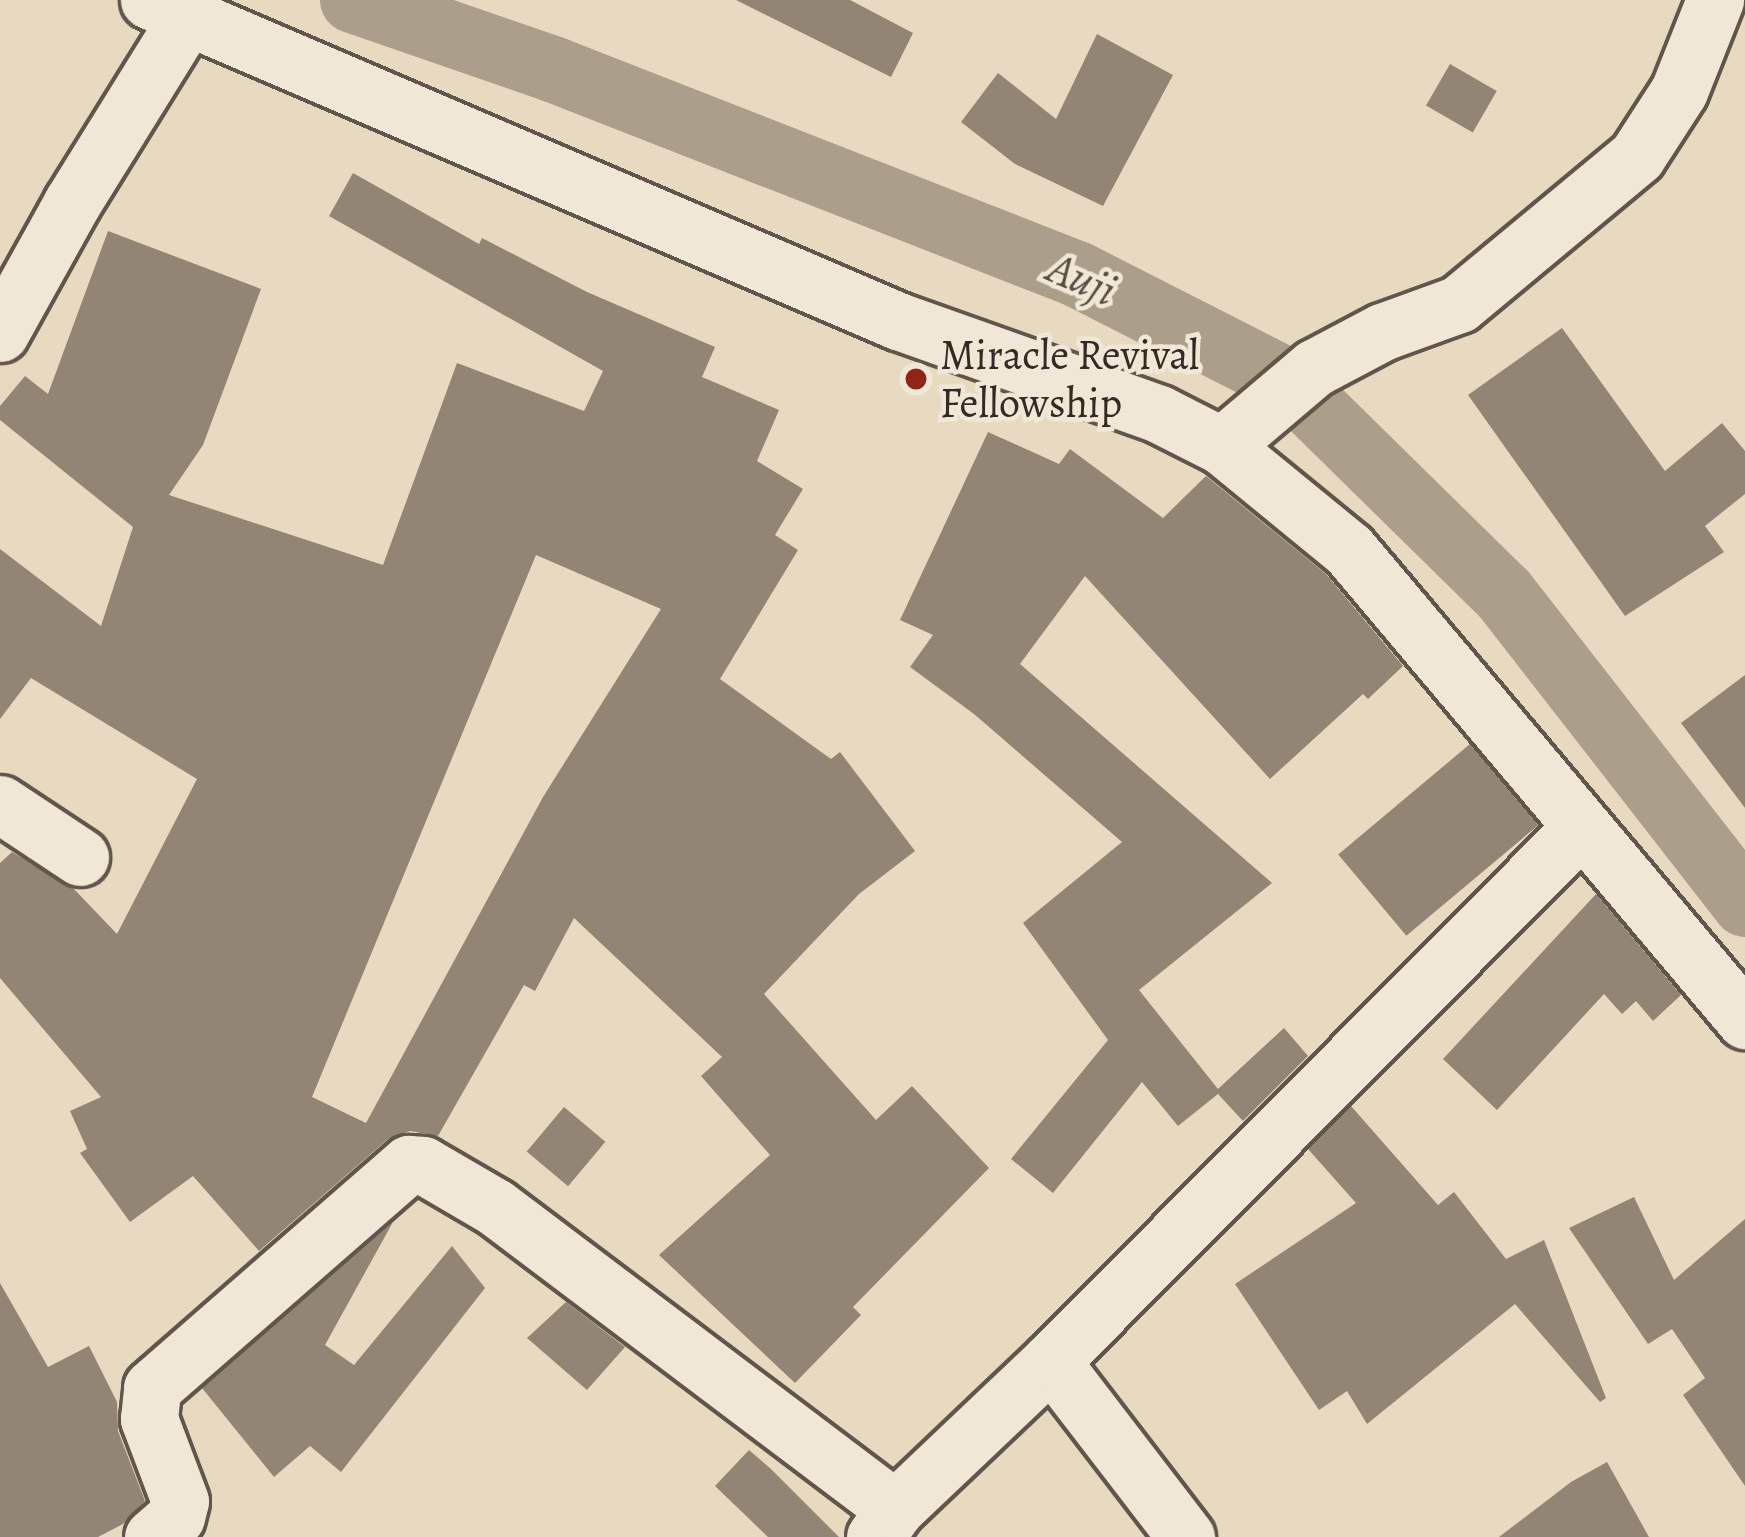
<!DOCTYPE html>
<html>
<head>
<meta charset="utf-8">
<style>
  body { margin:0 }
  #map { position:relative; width:1745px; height:1537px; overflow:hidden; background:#e8dac0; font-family:Alegreya,serif }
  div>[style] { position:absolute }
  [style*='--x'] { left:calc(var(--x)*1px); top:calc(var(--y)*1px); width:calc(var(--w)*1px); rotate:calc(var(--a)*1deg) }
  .canal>* { height:66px; margin:-33px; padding:0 33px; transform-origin:33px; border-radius:33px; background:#ab9e8b }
  .building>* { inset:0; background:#928575; transform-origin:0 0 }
  .roads { filter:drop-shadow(3px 0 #62554b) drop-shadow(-3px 0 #62554b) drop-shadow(0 3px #62554b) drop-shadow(0 -3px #62554b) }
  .minor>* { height:57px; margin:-28.5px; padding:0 28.5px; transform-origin:28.5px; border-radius:28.5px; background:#f0e7d6 }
  .dots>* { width:33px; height:33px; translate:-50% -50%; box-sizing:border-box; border:6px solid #f0e7d6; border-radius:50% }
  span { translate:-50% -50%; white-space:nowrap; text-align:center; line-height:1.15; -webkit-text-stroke:9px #f0e7d6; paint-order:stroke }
  .poi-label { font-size:42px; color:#352924 }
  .left { translate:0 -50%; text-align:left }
  .water-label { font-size:45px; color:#584c43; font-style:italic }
</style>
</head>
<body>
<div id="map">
  <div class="canal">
    <div style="--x:353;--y:0;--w:214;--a:19.1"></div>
    <div style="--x:555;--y:70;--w:560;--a:21.35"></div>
    <div style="--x:1077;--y:274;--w:236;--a:27"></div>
    <div style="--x:1287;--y:381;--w:304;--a:44.5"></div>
    <div style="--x:1504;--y:594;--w:393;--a:52.1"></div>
  </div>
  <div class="building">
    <div style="clip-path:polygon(736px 0,850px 0,913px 33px,891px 77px)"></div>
    <div style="clip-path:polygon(1097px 34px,1173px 75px,1103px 206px,1015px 164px,961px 122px,998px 73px,1056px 119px)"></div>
    <div style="left:1450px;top:64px;width:54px;height:48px;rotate:30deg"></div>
    <div style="clip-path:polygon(evenodd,353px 173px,479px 244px,482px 238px,587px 292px,715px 347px,702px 377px,779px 410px,757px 461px,803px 489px,775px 535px,798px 550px,720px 679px,831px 759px,840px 752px,915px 851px,859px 894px,764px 994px,876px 1120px,912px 1086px,989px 1168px,853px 1307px,861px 1315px,795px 1383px,659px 1255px,770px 1155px,701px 1076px,722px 1057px,574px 918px,535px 991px,524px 985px,438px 1136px,410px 1131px,388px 1139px,259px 1251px,193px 1176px,130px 1222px,80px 1153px,87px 1149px,70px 1111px,101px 1097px,0 978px,0 863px,12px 852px,73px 888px,117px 934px,197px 779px,31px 678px,0 719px,0 549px,101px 626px,133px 527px,0 420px,0 406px,25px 376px,48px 394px,108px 231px,261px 289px,203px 445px,169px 495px,383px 565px,457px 363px,584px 411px,603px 371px,329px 216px,353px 173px,536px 555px,661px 609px,543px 797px,366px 1123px,312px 1097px,536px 555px)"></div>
    <div style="clip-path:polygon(1562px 328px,1665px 471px,1722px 423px,1745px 451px,1745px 494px,1705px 526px,1724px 552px,1625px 616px,1468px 395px)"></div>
    <div style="clip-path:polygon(988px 432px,1059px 464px,1070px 449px,1163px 518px,1206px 476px,1326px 574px,1403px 666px,1368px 699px,1363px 694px,1270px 779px,1085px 576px,1020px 664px,1272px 883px,1139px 990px,1218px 1089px,1284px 1028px,1308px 1056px,1243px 1121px,1218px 1094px,1178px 1126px,1142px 1082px,1053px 1193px,1011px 1159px,1108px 1040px,1023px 923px,1122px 842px,974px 714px,910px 667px,933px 635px,900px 620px)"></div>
    <div style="clip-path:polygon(1745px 675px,1745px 808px,1681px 723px)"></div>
    <div style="left:1470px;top:744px;width:106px;height:172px;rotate:50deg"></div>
    <div style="clip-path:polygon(1596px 894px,1681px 995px,1653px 1021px,1636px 1001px,1622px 1014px,1604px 994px,1497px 1110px,1443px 1059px)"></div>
    <div style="clip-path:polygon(1351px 1106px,1438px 1205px,1454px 1192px,1506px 1259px,1544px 1240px,1606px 1398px,1600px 1402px,1515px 1304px,1367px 1424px,1347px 1391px,1319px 1410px,1235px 1284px,1356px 1203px,1308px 1149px)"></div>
    <div style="left:564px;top:1107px;width:54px;height:58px;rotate:40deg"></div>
    <div style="clip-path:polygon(1634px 1197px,1674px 1280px,1745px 1219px,1745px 1486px,1683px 1395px,1705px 1378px,1672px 1329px,1648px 1344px,1569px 1228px)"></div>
    <div style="clip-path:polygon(393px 1222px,325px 1345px,354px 1365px,452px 1246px,485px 1288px,341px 1472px,310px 1446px,274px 1477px,202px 1388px)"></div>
    <div style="clip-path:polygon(0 1283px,48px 1367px,89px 1346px,117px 1402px,118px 1431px,145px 1501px,123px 1524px,98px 1537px,0 1537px)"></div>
    <div style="clip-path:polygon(566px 1302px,625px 1347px,587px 1390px,527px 1338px)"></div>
    <div style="clip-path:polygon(749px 1450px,771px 1469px,839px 1537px,768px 1537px,715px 1486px)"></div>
    <div style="clip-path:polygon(1607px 1462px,1649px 1537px,1499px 1537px,1571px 1482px)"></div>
  </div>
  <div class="roads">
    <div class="minor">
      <div style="--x:149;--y:0;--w:815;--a:23.2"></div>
      <div style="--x:898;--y:321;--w:277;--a:19.6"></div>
      <div style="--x:1159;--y:414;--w:71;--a:26.9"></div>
      <div style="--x:1222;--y:446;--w:164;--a:39.3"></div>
      <div style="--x:1349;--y:550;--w:615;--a:49.88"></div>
      <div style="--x:0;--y:333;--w:149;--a:-61"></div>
      <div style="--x:72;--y:203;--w:220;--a:-58.2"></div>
      <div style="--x:1222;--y:446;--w:121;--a:-40.3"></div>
      <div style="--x:1314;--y:368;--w:77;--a:-27.9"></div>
      <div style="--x:1382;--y:332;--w:82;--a:-20"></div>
      <div style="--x:1459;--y:304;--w:231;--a:-39.7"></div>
      <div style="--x:1637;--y:156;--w:77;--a:-57.1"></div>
      <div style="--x:1679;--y:91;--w:98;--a:-68.4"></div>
      <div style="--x:0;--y:804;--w:96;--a:33.5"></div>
      <div style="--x:1051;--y:1361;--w:222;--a:52.5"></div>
      <div style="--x:153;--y:1537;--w:30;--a:-41"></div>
      <div style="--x:176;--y:1517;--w:16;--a:-76"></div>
      <div style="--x:180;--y:1501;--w:88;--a:-110.7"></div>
      <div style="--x:149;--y:1419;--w:31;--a:-84"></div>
      <div style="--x:152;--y:1388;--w:341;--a:-41.1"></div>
      <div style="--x:409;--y:1164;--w:14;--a:4"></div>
      <div style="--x:423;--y:1165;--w:83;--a:30.3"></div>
      <div style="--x:495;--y:1207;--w:501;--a:37.05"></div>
      <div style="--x:875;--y:1537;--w:34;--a:-54"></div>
      <div style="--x:895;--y:1509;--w:215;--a:-43.5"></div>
      <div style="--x:1051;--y:1361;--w:753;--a:-45.16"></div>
    </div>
  </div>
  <div class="dots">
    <div style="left:916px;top:379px;background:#8f2418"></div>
  </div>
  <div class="poi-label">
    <span class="left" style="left:940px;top:379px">Miracle Revival<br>Fellowship</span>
  </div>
  <div class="water-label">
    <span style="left:1082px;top:279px;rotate:24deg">Auji</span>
  </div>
</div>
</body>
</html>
